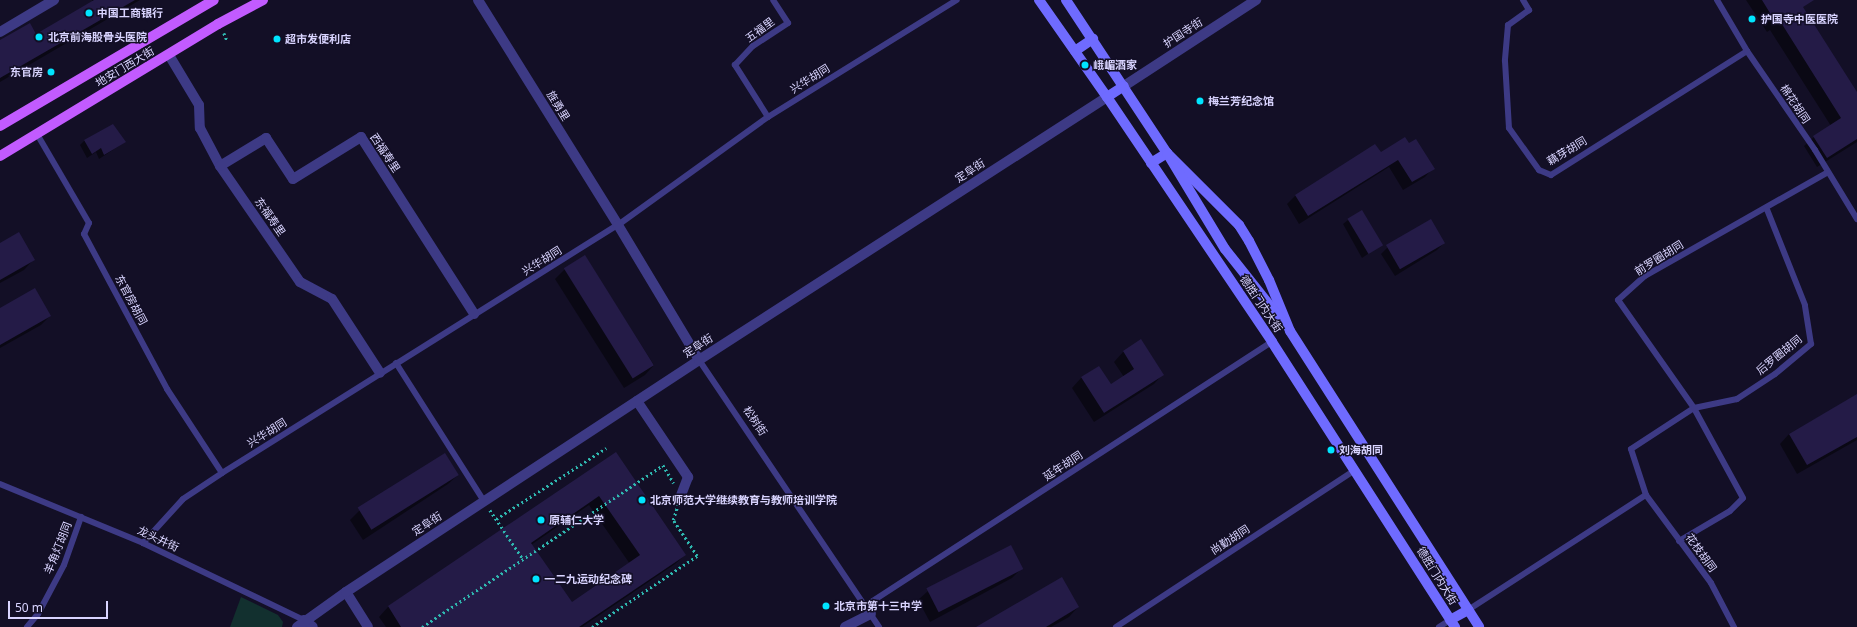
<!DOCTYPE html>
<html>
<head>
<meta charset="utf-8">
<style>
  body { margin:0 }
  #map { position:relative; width:1857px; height:627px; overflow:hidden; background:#130f26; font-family:"Noto Sans","Noto Sans SC",sans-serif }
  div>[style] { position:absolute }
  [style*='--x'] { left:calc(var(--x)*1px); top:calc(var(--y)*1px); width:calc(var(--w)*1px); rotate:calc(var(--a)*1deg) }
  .green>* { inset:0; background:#12302f }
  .shadow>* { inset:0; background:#0007 }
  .building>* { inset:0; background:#241b47; transform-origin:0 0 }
  .path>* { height:2.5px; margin-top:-1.25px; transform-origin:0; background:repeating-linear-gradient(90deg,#2fb8b0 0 2px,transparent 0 5px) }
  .lane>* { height:6px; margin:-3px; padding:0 3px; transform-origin:3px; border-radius:3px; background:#3d3a85 }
  .street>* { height:10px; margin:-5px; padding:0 5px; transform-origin:5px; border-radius:5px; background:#3d3a85 }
  .secondary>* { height:10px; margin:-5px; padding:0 5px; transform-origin:5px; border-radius:5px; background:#6f6bff }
  .primary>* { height:10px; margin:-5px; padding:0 5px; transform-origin:5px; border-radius:5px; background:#c25bff }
  .dots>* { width:11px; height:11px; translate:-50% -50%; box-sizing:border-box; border:2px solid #130f26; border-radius:50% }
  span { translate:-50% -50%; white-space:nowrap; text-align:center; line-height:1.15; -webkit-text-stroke:3px #130f26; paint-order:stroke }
  .poi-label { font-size:11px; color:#d9d4ff; font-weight:700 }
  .left { translate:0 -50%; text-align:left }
  .right { translate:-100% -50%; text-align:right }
  .street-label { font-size:11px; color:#d9d4ff }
  .scale { position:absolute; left:8px; top:601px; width:100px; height:18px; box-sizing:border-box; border:2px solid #d9d4ff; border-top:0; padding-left:5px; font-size:12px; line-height:14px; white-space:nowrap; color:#d9d4ff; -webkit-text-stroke:3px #130f26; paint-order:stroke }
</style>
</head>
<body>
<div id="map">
  <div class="green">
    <div style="clip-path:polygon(241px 597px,278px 615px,283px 622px,282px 627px,230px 627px)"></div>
  </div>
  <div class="shadow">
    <div style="clip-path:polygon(92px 0,140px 0,0 82px,0 41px,36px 35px,93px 2px)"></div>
    <div style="clip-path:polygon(1746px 0,1800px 0,1802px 7px,1857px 94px,1857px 142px,1817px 167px,1804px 146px,1814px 137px,1831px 126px,1770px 30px,1767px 32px)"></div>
    <div style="clip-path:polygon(85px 140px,125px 142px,99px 159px,96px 152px,87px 158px,80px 145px)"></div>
    <div style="clip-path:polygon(1375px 145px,1380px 153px,1409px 145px,1433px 168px,1425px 177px,1403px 190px,1389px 167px,1299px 224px,1287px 204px,1295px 196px)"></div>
    <div style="clip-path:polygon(1348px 220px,1381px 245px,1362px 258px,1343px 224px)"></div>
    <div style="clip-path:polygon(1444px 243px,1437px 250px,1395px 276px,1381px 254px,1388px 247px)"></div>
    <div style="clip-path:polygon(0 244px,33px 260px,24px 270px,0 283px)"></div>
    <div style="clip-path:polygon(585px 257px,654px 365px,645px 375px,624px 388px,555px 279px,564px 270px)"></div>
    <div style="clip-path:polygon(0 309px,50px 316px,41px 325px,0 348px)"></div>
    <div style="clip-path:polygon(1141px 340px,1163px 374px,1154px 384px,1094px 422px,1072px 388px,1081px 378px,1098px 367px,1110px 386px,1124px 377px,1114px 362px,1123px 352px)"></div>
    <div style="clip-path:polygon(1857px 395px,1857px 440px,1797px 474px,1780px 444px,1789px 434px)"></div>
    <div style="clip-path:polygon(evenodd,616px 454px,685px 555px,675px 564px,582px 627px,386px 627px,379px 617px,388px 607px,616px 454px,589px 505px,630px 564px,572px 604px,531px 545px,589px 505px)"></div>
    <div style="clip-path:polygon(458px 475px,448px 484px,363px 540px,350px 520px,360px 510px)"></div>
    <div style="clip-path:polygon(1022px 568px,1012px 578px,930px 622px,918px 600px,928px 591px)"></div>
    <div style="clip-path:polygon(1078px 607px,1069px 617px,1051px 627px,978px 627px)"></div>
  </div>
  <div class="building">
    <div style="clip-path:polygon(94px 0,135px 0,0 78px,0 40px,30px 23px,36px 34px)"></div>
    <div style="clip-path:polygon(1762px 0,1814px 0,1803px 7px,1857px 92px,1857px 139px,1827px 158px,1813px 136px,1841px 118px,1780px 21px,1776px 23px)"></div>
    <div style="clip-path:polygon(113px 124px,126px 142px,104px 155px,101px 148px,92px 154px,84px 140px)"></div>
    <div style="clip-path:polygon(1405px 137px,1409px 143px,1416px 139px,1435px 169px,1412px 182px,1398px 160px,1308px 216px,1295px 195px,1375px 144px,1381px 152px)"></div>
    <div style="left:1362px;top:210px;width:41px;height:17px;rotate:59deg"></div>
    <div style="left:1431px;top:219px;width:28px;height:52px;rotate:60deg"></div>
    <div style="clip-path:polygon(19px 232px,35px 260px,0 280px,0 243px)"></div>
    <div style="left:585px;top:255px;width:130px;height:25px;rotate:58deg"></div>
    <div style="clip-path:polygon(35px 288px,51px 316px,0 345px,0 308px)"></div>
    <div style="clip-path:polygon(1141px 339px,1164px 375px,1104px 413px,1081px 377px,1099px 366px,1111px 384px,1134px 369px,1123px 351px)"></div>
    <div style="clip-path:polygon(1857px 394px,1857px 437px,1807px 465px,1789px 434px)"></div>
    <div style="clip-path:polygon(evenodd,616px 452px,686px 555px,579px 627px,401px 627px,388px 606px,616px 452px,599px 496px,640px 555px,572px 602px,531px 543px,599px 496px)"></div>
    <div style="left:445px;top:453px;width:26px;height:103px;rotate:58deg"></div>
    <div style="left:1011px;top:545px;width:27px;height:95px;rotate:63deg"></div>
    <div style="clip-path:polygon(1062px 577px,1079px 607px,1046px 627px,976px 627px)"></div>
  </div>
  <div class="path">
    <div style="--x:224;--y:33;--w:8;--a:67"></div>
    <div style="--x:490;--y:510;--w:59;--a:56"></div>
    <div style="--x:496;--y:519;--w:131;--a:-32.8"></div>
    <div style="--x:422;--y:627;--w:290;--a:-33.9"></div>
    <div style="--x:663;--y:465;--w:21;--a:59"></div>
    <div style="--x:592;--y:627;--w:127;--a:-34.1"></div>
    <div style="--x:697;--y:556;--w:43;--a:-123.7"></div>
    <div style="--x:673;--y:520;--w:16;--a:-72"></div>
  </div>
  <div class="lane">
    <div style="--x:1523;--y:0;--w:12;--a:59"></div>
    <div style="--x:1529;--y:10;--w:26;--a:144"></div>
    <div style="--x:1508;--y:25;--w:36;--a:95"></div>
    <div style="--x:1505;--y:61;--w:67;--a:86.6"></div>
    <div style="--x:1509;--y:128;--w:52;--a:54.5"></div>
    <div style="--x:1539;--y:170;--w:13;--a:23"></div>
    <div style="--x:1551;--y:175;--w:232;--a:-32.3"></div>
    <div style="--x:1717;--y:0;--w:59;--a:59.5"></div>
    <div style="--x:1747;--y:51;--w:120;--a:55.5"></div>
    <div style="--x:1815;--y:150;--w:81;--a:58.7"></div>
    <div style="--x:768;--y:117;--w:62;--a:-122.4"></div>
    <div style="--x:735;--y:65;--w:26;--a:-47"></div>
    <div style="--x:753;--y:46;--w:42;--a:-33.3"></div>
    <div style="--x:788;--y:23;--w:27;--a:-123"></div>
    <div style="--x:37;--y:134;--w:103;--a:59.7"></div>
    <div style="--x:89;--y:223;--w:12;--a:114"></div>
    <div style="--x:84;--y:234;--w:176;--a:61.8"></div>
    <div style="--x:167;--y:389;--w:100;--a:56.8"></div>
    <div style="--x:699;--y:360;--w:322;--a:56"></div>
    <div style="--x:396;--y:363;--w:164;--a:57.5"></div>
    <div style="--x:0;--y:484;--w:155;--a:22.4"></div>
    <div style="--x:143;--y:543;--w:178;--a:25.6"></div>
    <div style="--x:1646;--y:495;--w:109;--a:53.5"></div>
    <div style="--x:1711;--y:583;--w:50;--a:62.4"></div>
    <div style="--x:1679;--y:541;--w:59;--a:-30.5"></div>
    <div style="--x:1730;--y:511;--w:18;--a:-45"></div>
    <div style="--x:1743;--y:498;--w:102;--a:-118.6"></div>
    <div style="--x:1694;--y:408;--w:132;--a:-125.1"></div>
    <div style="--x:1618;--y:300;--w:36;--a:-42"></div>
    <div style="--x:1645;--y:276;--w:210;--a:-29.6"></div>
    <div style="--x:143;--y:543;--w:59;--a:-47.7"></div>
    <div style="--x:183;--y:499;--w:47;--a:-33.7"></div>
    <div style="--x:222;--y:473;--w:467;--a:-32.1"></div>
    <div style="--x:618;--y:225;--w:185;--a:-35.8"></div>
    <div style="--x:768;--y:117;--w:222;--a:-31.8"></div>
    <div style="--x:865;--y:606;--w:485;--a:-33"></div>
    <div style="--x:1468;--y:610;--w:212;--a:-32.9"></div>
    <div style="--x:1646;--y:495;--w:48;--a:-108.1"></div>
    <div style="--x:1631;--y:449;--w:75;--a:-33.1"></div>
    <div style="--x:1694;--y:408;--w:44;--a:-11.8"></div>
    <div style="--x:1737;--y:399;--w:45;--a:-33.3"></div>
    <div style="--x:1775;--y:374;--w:47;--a:-39.8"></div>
    <div style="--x:1811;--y:344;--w:39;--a:-99"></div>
    <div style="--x:1805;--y:305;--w:105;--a:-111.7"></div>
    <div style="--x:27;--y:627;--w:17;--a:-50"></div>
    <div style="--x:38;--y:614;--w:55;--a:-62"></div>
    <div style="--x:64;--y:565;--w:51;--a:-70.5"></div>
    <div style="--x:1116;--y:627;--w:286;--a:-33.3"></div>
    <div style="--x:1439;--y:627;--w:13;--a:-32"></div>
  </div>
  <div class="street">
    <div style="--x:478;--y:0;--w:265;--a:58.1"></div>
    <div style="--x:618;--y:225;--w:157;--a:59"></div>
    <div style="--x:0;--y:32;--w:63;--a:-30.7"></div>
    <div style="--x:169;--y:55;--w:58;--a:59"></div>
    <div style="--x:199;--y:105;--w:23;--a:88"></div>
    <div style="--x:200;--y:128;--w:43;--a:62.2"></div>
    <div style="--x:220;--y:166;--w:141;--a:55.4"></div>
    <div style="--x:300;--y:282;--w:36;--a:28"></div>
    <div style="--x:332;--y:299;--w:88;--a:57"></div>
    <div style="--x:1124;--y:86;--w:158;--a:-33.1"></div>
    <div style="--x:220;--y:166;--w:54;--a:-31.3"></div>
    <div style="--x:266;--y:138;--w:49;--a:56.6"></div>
    <div style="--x:293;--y:179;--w:80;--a:-31.7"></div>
    <div style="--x:361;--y:137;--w:210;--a:57.4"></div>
    <div style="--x:637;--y:401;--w:92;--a:56.1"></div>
    <div style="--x:688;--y:477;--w:19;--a:111"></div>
    <div style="--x:346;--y:592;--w:41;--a:57.8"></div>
    <div style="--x:304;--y:620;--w:11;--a:38"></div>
    <div style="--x:297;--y:627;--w:60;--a:-35.5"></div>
    <div style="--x:346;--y:592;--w:422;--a:-33.3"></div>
    <div style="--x:699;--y:360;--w:485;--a:-32.8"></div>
    <div style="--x:845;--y:627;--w:29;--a:-27"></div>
  </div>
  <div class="secondary">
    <div style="--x:1039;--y:0;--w:118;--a:55"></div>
    <div style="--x:1107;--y:97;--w:295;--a:56"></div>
    <div style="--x:1272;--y:342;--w:339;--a:57.3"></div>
    <div style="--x:1066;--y:0;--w:183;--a:56.6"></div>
    <div style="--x:1167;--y:153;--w:102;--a:45"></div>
    <div style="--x:1239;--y:225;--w:19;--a:58"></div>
    <div style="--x:1249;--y:241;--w:44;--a:62.9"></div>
    <div style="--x:1269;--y:280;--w:55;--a:67.6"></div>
    <div style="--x:1290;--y:331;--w:351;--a:57.4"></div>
    <div style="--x:1075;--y:51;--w:22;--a:-34"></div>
    <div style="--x:1107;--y:97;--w:20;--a:-33"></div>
    <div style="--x:1151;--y:163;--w:19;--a:-32"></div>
    <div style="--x:1167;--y:153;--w:112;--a:58.9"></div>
    <div style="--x:1225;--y:249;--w:92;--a:51.6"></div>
    <div style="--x:1450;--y:620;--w:21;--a:-29"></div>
  </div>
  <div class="primary">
    <div style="--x:0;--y:126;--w:248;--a:-30.5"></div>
    <div style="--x:0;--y:156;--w:255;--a:-31.2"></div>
    <div style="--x:218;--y:24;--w:51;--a:-28.1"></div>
  </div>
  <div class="dots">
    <div style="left:89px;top:13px;background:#00e5ff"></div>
    <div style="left:1752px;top:19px;background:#00e5ff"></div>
    <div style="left:39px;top:37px;background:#00e5ff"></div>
    <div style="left:277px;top:39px;background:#00e5ff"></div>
    <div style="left:1085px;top:65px;background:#00e5ff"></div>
    <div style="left:51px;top:72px;background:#00e5ff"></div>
    <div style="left:1200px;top:101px;background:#00e5ff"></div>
    <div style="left:1331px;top:450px;background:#00e5ff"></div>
    <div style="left:642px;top:500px;background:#00e5ff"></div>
    <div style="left:541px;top:520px;background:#00e5ff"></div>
    <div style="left:536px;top:579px;background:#00e5ff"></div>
    <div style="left:826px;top:606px;background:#00e5ff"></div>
  </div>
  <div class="poi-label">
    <span class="left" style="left:97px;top:13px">中国工商银行</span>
    <span class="left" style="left:1761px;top:19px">护国寺中医医院</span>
    <span class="left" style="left:48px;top:37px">北京前海股骨头医院</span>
    <span class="left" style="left:285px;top:39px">超市发便利店</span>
    <span class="left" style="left:1093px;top:65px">峨嵋酒家</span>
    <span class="right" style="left:43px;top:72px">东官房</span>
    <span class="left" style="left:1208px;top:101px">梅兰芳纪念馆</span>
    <span class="left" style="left:1339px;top:450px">刘海胡同</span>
    <span class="left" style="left:650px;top:500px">北京师范大学继续教育与教师培训学院</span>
    <span class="left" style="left:549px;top:520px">原辅仁大学</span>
    <span class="left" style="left:544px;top:579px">一二九运动纪念碑</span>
    <span class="left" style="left:834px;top:606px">北京市第十三中学</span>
  </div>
  <div class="street-label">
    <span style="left:760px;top:30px;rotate:-36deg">五福里</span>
    <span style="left:1183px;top:33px;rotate:-33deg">护国寺街</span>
    <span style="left:125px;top:67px;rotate:-31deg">地安门西大街</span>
    <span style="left:810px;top:79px;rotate:-32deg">兴华胡同</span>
    <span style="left:1795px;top:104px;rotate:56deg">棉花胡同</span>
    <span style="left:558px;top:106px;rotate:58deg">旌勇里</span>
    <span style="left:1567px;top:151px;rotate:-31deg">藕芽胡同</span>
    <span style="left:385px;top:153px;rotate:56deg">西福寿里</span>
    <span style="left:970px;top:171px;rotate:-33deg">定阜街</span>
    <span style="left:270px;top:217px;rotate:55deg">东福寿里</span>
    <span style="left:1659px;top:258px;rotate:-32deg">前罗圈胡同</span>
    <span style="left:542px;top:261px;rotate:-32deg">兴华胡同</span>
    <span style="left:131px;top:300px;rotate:62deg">东官房胡同</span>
    <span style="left:1261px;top:304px;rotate:56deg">德胜门内大街</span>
    <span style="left:698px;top:346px;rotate:-33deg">定阜街</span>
    <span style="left:1779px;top:355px;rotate:-39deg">后罗圈胡同</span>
    <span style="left:755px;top:421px;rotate:56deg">松树街</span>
    <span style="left:267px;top:433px;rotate:-32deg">兴华胡同</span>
    <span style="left:1063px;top:466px;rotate:-33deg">延年胡同</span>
    <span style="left:427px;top:524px;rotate:-33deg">定阜街</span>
    <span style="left:158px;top:539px;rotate:25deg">龙头井街</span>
    <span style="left:1230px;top:540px;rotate:-33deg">尚勤胡同</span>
    <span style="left:58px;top:548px;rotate:-68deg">羊角灯胡同</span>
    <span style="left:1701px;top:553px;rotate:54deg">花枝胡同</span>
    <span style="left:1437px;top:576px;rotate:58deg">德胜门内大街</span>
  </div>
  <div class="scale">50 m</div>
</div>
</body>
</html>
